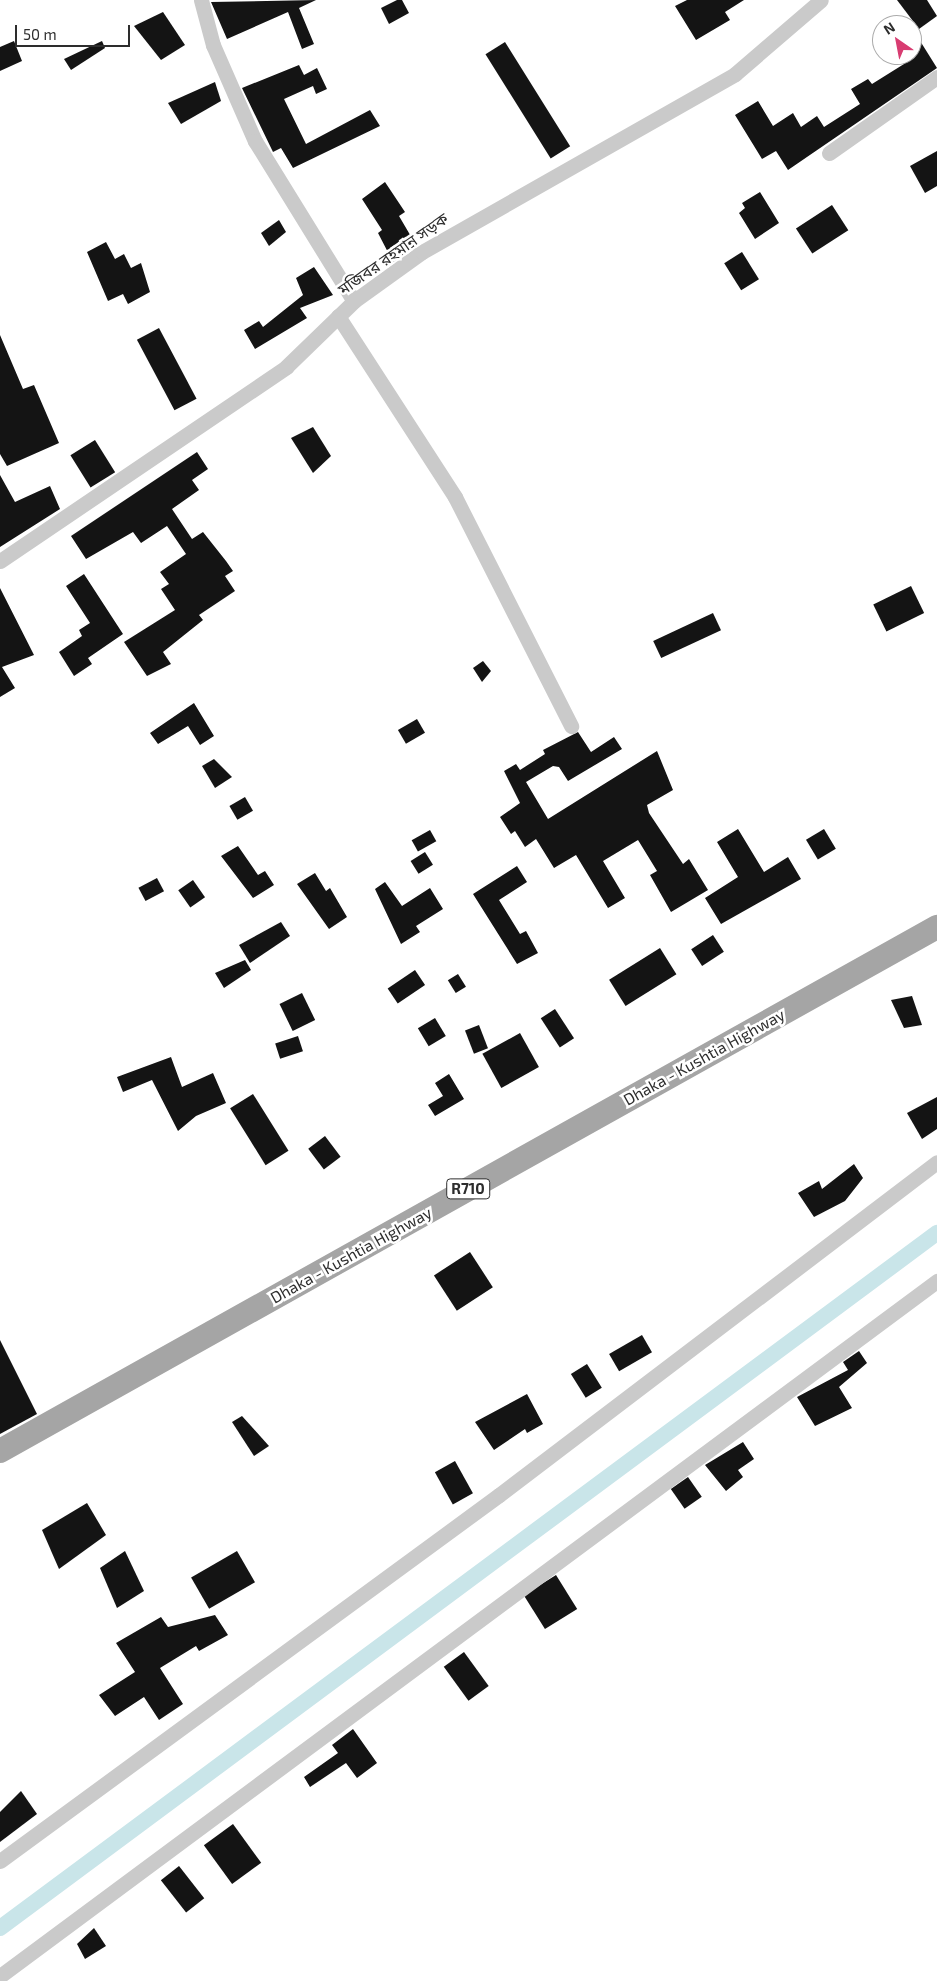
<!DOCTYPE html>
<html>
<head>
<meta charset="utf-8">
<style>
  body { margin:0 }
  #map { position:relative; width:937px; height:1981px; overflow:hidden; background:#fff; font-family:"Exo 2","Noto Sans Bengali",sans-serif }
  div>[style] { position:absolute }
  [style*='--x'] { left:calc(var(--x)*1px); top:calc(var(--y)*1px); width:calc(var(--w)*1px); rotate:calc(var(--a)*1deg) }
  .canal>* { height:16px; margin:-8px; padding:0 8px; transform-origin:8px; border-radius:8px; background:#c9e5e9 }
  .building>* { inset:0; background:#141414; transform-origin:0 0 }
  .street>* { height:15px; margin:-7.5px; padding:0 7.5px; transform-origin:7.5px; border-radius:7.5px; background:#cacaca }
  .primary>* { height:24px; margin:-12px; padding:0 12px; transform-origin:12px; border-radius:12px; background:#a5a5a5 }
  span { translate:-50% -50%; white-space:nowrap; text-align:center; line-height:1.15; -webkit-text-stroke:5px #fff; paint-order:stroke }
  .shield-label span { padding:1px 4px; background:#fff; border:1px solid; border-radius:4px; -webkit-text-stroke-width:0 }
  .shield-label { font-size:15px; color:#2d2d2d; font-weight:700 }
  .street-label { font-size:16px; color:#2d2d2d }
  .north { position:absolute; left:872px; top:15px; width:50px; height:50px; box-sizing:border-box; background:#fff; border:1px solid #ababab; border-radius:50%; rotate:327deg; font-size:14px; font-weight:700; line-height:20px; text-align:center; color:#2d2d2d }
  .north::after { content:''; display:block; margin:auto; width:18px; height:22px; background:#d83c71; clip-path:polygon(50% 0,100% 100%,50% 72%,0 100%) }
  .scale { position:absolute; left:15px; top:25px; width:115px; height:22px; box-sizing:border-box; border:2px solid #2d2d2d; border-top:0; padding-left:6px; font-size:15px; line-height:18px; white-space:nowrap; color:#2d2d2d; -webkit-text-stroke:4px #fff; paint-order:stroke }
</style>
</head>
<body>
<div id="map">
  <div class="canal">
    <div style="--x:0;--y:1928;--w:1167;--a:-36.57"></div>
  </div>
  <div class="building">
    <div style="clip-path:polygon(316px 0,299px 8px,314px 44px,302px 49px,288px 12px,227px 39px,211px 2px)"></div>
    <div style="clip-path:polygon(397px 0,402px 0,409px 13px,389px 24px,381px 8px)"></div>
    <div style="clip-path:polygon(687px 0,744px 0,725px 12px,730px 20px,696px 40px,675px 6px)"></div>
    <div style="clip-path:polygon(897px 0,927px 0,937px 16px,919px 29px)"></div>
    <div style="clip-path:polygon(163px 12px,185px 45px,161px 60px,134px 26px)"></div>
    <div style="clip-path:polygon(912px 28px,937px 68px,788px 170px,776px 151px,762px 159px,735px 115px,758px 101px,773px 126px,793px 113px,801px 127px,817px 116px,824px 127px,860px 104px,851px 89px,868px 79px,872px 84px,904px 64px,898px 55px,912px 55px)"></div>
    <div style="clip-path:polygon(14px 41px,22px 61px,0 71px,0 47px)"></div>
    <div style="clip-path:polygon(102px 41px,105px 48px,71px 70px,64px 59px)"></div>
    <div style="left:505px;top:42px;width:123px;height:23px;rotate:58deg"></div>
    <div style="clip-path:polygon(299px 65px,304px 75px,317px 68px,327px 89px,316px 94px,313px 86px,284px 99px,306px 144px,370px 110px,380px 126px,293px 168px,281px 148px,273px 152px,242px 88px)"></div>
    <div style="clip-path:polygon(215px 82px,221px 101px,181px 124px,168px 103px)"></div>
    <div style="clip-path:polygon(937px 151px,937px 186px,925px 193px,910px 166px)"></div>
    <div style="clip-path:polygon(385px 182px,405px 212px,399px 216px,416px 245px,393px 262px,378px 233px,382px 230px,362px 199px)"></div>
    <div style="clip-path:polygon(760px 192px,779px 223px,755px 239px,739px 213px,745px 208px,742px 203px)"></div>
    <div style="left:832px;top:205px;width:30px;height:43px;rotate:57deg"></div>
    <div style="clip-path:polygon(279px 220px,286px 232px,269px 246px,261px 233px)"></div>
    <div style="clip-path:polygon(106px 242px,115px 259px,124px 254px,131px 268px,141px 263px,150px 292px,128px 304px,123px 294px,108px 301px,87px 252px)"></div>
    <div style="left:742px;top:252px;width:32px;height:21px;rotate:58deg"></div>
    <div style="clip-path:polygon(314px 267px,333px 295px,300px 308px,307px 318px,255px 349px,244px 330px,259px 321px,263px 327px,303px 295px,296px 278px)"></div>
    <div style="left:159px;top:328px;width:80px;height:25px;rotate:62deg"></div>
    <div style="clip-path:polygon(0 335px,23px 389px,34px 385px,59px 443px,7px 466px,0 454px)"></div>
    <div style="clip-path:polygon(313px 427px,331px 456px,313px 473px,291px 438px)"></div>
    <div style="left:95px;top:440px;width:38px;height:29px;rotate:58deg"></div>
    <div style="clip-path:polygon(197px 452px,208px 469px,192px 480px,199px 490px,172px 509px,192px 539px,203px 532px,226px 561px,233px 571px,225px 576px,235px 591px,199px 615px,203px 620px,163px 652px,171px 664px,147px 676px,124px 642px,175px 610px,161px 589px,169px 584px,160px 572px,186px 554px,167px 526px,141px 543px,133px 532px,86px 559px,71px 536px)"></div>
    <div style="clip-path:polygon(0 475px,15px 502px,50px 486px,60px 509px,0 547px)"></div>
    <div style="clip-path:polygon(84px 574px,123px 634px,88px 658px,92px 664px,74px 676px,59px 652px,82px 636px,79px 630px,90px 623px,66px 586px)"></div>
    <div style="left:911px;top:586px;width:30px;height:42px;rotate:64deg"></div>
    <div style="clip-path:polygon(0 588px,34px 655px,2px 667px,15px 688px,0 697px)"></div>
    <div style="left:713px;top:613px;width:19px;height:66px;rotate:65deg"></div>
    <div style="clip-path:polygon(483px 661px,491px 671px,482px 682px,473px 668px)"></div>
    <div style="clip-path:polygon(194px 703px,214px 736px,200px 745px,188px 726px,158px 744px,150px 733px)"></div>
    <div style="left:417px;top:719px;width:16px;height:22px;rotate:60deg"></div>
    <div style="clip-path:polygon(578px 732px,591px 752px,614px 737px,622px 749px,568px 781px,559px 767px,553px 766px,526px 782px,548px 819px,657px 751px,673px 790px,647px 805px,649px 813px,683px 864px,689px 859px,708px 890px,671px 912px,650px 875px,657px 871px,638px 840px,603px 861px,625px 898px,608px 908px,576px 855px,554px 868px,536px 839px,525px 847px,515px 831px,511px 834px,500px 817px,520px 803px,504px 771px,516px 764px,520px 770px,545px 754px,543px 750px)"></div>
    <div style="clip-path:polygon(214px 759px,232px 777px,215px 788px,202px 766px)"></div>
    <div style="left:245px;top:797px;width:16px;height:18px;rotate:60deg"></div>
    <div style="clip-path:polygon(738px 829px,764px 872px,788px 857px,801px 879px,721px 924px,705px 898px,738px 877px,717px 842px)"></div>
    <div style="left:824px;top:829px;width:23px;height:21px;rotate:59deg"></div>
    <div style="left:430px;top:830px;width:13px;height:21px;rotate:61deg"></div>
    <div style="clip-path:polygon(238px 846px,258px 875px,265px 871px,274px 885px,253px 898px,221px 856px)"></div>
    <div style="left:425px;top:852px;width:15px;height:17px;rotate:58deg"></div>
    <div style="clip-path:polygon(517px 866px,527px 882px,499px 900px,520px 934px,526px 931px,538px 953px,517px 964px,473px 894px)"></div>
    <div style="clip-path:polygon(315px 873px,326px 891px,330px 888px,347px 917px,329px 929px,297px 884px)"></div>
    <div style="left:157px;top:878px;width:15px;height:21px;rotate:62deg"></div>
    <div style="left:193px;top:880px;width:21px;height:18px;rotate:55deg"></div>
    <div style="clip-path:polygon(385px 882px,402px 906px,430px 888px,443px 909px,416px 926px,420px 932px,401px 944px,375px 889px)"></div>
    <div style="clip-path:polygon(281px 922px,290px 936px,250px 963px,239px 945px)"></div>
    <div style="left:713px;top:935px;width:20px;height:26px;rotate:57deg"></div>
    <div style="left:660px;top:948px;width:31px;height:60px;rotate:58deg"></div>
    <div style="clip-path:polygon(245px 960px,251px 970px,224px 988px,215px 973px)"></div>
    <div style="left:415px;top:970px;width:18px;height:33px;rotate:56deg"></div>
    <div style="left:458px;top:974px;width:15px;height:12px;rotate:58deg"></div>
    <div style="left:302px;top:993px;width:30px;height:25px;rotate:64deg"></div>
    <div style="clip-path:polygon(912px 996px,922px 1025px,904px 1028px,891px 1000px)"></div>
    <div style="left:555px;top:1009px;width:35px;height:17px;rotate:57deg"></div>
    <div style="left:435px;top:1018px;width:21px;height:20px;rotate:59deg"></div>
    <div style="left:479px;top:1025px;width:25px;height:15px;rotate:69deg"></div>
    <div style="left:520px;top:1033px;width:39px;height:43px;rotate:61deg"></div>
    <div style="left:298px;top:1036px;width:16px;height:24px;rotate:72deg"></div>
    <div style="clip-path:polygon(171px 1057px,182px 1087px,213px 1073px,226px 1103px,196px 1116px,178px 1131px,152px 1080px,123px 1092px,117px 1077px)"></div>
    <div style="clip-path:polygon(449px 1074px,464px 1099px,435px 1116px,428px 1105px,443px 1096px,435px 1083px)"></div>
    <div style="left:253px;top:1094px;width:67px;height:27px;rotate:58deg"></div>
    <div style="clip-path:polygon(937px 1097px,937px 1129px,922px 1139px,907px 1113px)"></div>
    <div style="left:325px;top:1136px;width:26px;height:21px;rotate:53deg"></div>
    <div style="clip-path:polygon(854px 1164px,863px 1178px,845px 1201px,814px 1217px,798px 1193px,819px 1181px,822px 1189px)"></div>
    <div style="left:470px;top:1252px;width:42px;height:43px;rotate:57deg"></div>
    <div style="left:642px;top:1335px;width:20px;height:38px;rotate:60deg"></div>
    <div style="clip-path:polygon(0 1340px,37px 1414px,0 1434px)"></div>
    <div style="clip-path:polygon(859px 1351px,867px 1363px,839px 1387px,852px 1408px,815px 1426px,797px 1397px,848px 1370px,843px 1362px)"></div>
    <div style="left:587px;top:1364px;width:28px;height:19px;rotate:58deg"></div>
    <div style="clip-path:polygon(527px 1394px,543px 1424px,527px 1433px,525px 1429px,494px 1450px,475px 1422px)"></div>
    <div style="clip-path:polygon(242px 1416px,269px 1446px,254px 1456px,232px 1422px)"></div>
    <div style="clip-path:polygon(743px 1442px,754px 1459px,738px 1470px,743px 1477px,726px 1491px,705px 1465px)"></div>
    <div style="left:455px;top:1461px;width:37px;height:23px;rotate:61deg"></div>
    <div style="left:688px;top:1477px;width:24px;height:21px;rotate:55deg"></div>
    <div style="clip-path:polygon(87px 1503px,106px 1535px,59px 1569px,42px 1530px)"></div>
    <div style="clip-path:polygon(125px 1551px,144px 1591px,117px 1608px,100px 1568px)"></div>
    <div style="left:237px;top:1551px;width:36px;height:53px;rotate:60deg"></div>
    <div style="left:556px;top:1575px;width:40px;height:38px;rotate:58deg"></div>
    <div style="clip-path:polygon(215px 1615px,228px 1635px,199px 1651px,196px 1646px,160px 1668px,183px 1704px,159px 1720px,144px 1697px,115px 1716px,99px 1695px,135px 1672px,116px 1643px,161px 1617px,168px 1627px)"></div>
    <div style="left:464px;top:1652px;width:42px;height:25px;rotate:54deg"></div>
    <div style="clip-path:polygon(353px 1729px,377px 1763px,357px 1778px,346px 1763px,310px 1787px,304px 1777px,338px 1753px,332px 1745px)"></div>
    <div style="clip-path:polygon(21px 1791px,37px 1814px,0 1842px,0 1812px)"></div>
    <div style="left:233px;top:1824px;width:48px;height:36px;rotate:54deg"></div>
    <div style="left:179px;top:1866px;width:41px;height:23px;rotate:52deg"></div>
    <div style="clip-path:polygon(94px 1928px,106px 1946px,85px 1959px,77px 1944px)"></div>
  </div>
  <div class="street">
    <div style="--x:201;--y:0;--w:47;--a:75.1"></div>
    <div style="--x:213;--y:45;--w:105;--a:66.4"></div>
    <div style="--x:255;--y:141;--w:188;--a:58.3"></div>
    <div style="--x:829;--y:153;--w:132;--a:-35.1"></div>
    <div style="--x:338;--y:316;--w:216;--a:57.1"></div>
    <div style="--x:455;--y:497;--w:257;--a:63.1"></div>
    <div style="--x:0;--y:561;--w:346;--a:-34.1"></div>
    <div style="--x:286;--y:367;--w:95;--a:-44.1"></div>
    <div style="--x:354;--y:301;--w:84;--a:-35.8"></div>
    <div style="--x:422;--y:252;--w:360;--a:-29.6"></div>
    <div style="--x:735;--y:74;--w:113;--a:-40.7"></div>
    <div style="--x:0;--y:1861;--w:619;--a:-36.26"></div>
    <div style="--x:499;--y:1495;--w:550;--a:-37.24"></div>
    <div style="--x:0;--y:1976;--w:1167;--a:-36.57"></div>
  </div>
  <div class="primary">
    <div style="--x:0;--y:1451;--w:1074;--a:-29.22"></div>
  </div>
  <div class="shield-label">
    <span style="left:468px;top:1189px">R710</span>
  </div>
  <div class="street-label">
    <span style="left:393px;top:254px;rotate:-35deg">মজিবর রহমান সড়ক</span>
    <span style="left:704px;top:1057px;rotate:-29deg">Dhaka - Kushtia Highway</span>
    <span style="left:351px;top:1255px;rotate:-29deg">Dhaka - Kushtia Highway</span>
  </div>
  <div class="north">N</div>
  <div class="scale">50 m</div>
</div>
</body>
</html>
